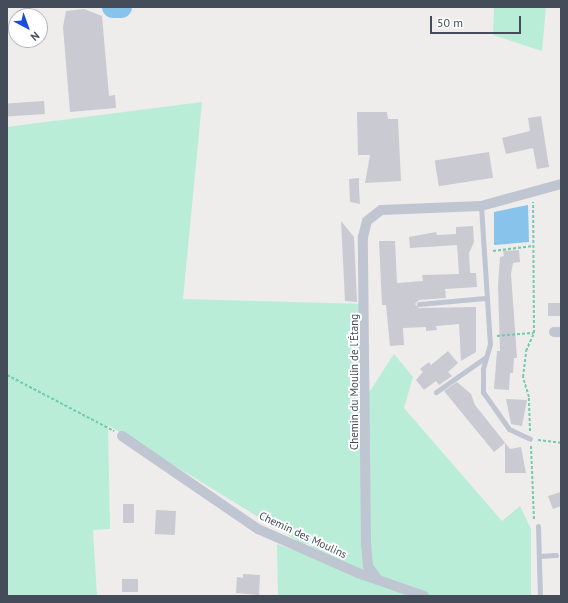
<!DOCTYPE html>
<html>
<head>
<meta charset="utf-8">
<style>
  body { margin:0 }
  #map { position:relative; width:568px; height:603px; overflow:hidden; background:#efecec; font-family:"PT Sans",sans-serif }
  div>[style] { position:absolute }
  [style*='--x'] { left:calc(var(--x)*1px); top:calc(var(--y)*1px); width:calc(var(--w)*1px); rotate:calc(var(--a)*1deg) }
  .green>* { inset:0; background:#b9edd7 }
  .water>* { inset:0; background:#87c3ea }
  .river>* { height:22px; margin:-11px; padding:0 11px; transform-origin:11px; border-radius:11px; background:#87c3ea }
  .building>* { inset:0; background:#c9cad2; transform-origin:0 0 }
  .path>* { height:2px; margin-top:-1px; transform-origin:0; background:repeating-linear-gradient(90deg,#72caaf 0 3px,transparent 0 5px) }
  .lane>* { height:5px; margin:-2.5px; padding:0 2.5px; transform-origin:2.5px; border-radius:2.5px; background:#bfc5d1 }
  .street>* { height:10px; margin:-5px; padding:0 5px; transform-origin:5px; border-radius:5px; background:#bfc5d1 }
  span { translate:-50% -50%; white-space:nowrap; text-align:center; line-height:1.15; -webkit-text-stroke:4px #fff; paint-order:stroke }
  .street-label { font-size:11px; color:#454c59 }
  .frame { position:absolute; inset:0; border:8px solid #454c59; pointer-events:none }
  .north { position:absolute; left:8px; top:8px; width:40px; height:40px; box-sizing:border-box; background:#fff; border:1px solid #b5b7bd; border-radius:50%; rotate:139deg; font-size:11px; font-weight:700; line-height:16px; text-align:center; color:#454c59 }
  .north::after { content:''; display:block; margin:auto; width:14px; height:18px; background:#1b4cda; clip-path:polygon(50% 0,100% 100%,50% 72%,0 100%) }
  .scale { position:absolute; left:430px; top:16px; width:91px; height:18px; box-sizing:border-box; border:2px solid #454c59; border-top:0; padding-left:5px; font-size:12px; line-height:14px; white-space:nowrap; color:#454c59; -webkit-text-stroke:3px #fff; paint-order:stroke }
</style>
</head>
<body>
<div id="map">
  <div class="green">
    <div style="clip-path:polygon(494px 7px,546px 7px,542px 51px,493px 35px)"></div>
    <div style="clip-path:polygon(202px 102px,183px 299px,366px 304px,368px 394px,394px 354px,413px 377px,404px 408px,502px 521px,520px 506px,531px 529px,531px 596px,278px 596px,277px 544px,326px 562px,327px 560px,306px 542px,306px 546px,108px 425px,110px 529px,93px 530px,97px 596px,7px 596px,7px 127px)"></div>
  </div>
  <div class="water">
    <div style="clip-path:polygon(528px 205px,529px 242px,494px 245px,494px 212px)"></div>
  </div>
  <div class="river">
    <div style="--x:113;--y:7;--w:8;--a:0"></div>
  </div>
  <div class="building">
    <div style="clip-path:polygon(84px 9px,102px 16px,109px 96px,115px 95px,116px 108px,70px 112px,63px 27px,66px 11px)"></div>
    <div style="left:44px;top:101px;width:13px;height:37px;rotate:86deg"></div>
    <div style="clip-path:polygon(357px 112px,387px 112px,388px 119px,398px 119px,401px 181px,365px 183px,370px 155px,358px 155px)"></div>
    <div style="clip-path:polygon(541px 116px,549px 167px,537px 169px,533px 148px,506px 154px,502px 138px,530px 131px,528px 118px)"></div>
    <div style="left:489px;top:152px;width:26px;height:55px;rotate:81deg"></div>
    <div style="clip-path:polygon(359px 178px,359px 188px,360px 204px,350px 202px,349px 179px)"></div>
    <div style="clip-path:polygon(341px 221px,354px 237px,357px 302px,345px 301px)"></div>
    <div style="clip-path:polygon(473px 226px,474px 242px,469px 253px,470px 273px,476px 273px,477px 287px,445px 289px,446px 298px,419px 300px,415px 304px,419px 308px,476px 307px,476px 352px,461px 361px,459px 324px,436px 326px,437px 330px,426px 331px,426px 327px,403px 328px,404px 345px,390px 346px,386px 305px,382px 305px,379px 241px,395px 241px,397px 283px,423px 281px,422px 275px,459px 274px,457px 245px,410px 248px,409px 237px,436px 232px,437px 235px,456px 234px,456px 227px)"></div>
    <div style="clip-path:polygon(519px 250px,520px 262px,513px 263px,511px 274px,517px 358px,514px 358px,513px 373px,510px 373px,509px 390px,494px 389px,497px 351px,500px 351px,498px 286px,500px 257px,504px 256px,503px 251px)"></div>
    <div style="left:548px;top:303px;width:13px;height:13px"></div>
    <div style="clip-path:polygon(448px 351px,458px 363px,448px 372px,452px 376px,439px 385px,436px 381px,424px 390px,416px 380px,423px 372px,420px 369px,429px 362px,431px 365px)"></div>
    <div style="clip-path:polygon(457px 382px,471px 394px,475px 405px,510px 449px,521px 447px,526px 473px,505px 473px,505px 443px,494px 452px,444px 391px)"></div>
    <div style="clip-path:polygon(506px 399px,527px 400px,522px 426px,511px 424px)"></div>
    <div style="clip-path:polygon(561px 492px,561px 506px,553px 509px,548px 496px)"></div>
    <div style="left:123px;top:504px;width:11px;height:19px"></div>
    <div style="left:156px;top:510px;width:20px;height:24px;rotate:3deg"></div>
    <div style="clip-path:polygon(243px 574px,260px 575px,259px 595px,236px 593px,237px 577px,243px 578px)"></div>
    <div style="left:122px;top:579px;width:16px;height:13px"></div>
  </div>
  <div class="path">
    <div style="--x:493;--y:251;--w:40;--a:-7.1"></div>
    <div style="--x:497;--y:336;--w:37;--a:-5"></div>
    <div style="--x:7;--y:375;--w:121;--a:27.6"></div>
    <div style="--x:530;--y:431;--w:34;--a:-92"></div>
    <div style="--x:529;--y:397;--w:21;--a:-107"></div>
    <div style="--x:523;--y:377;--w:26;--a:-83"></div>
    <div style="--x:526;--y:351;--w:20;--a:-66"></div>
    <div style="--x:534;--y:333;--w:131;--a:-90.4"></div>
    <div style="--x:538;--y:440;--w:23;--a:7"></div>
    <div style="--x:531;--y:446;--w:74;--a:87.7"></div>
  </div>
  <div class="lane">
    <div style="--x:481;--y:206;--w:138;--a:86.3"></div>
    <div style="--x:490;--y:344;--w:26;--a:106"></div>
    <div style="--x:483;--y:369;--w:23;--a:90"></div>
    <div style="--x:483;--y:392;--w:45;--a:54.9"></div>
    <div style="--x:509;--y:429;--w:23;--a:25"></div>
    <div style="--x:419;--y:304;--w:66;--a:-5.2"></div>
    <div style="--x:436;--y:392;--w:61;--a:-35"></div>
    <div style="--x:538;--y:526;--w:70;--a:88.4"></div>
    <div style="--x:539;--y:556;--w:17;--a:-3"></div>
  </div>
  <div class="street">
    <div style="--x:554;--y:332;--w:7;--a:0"></div>
    <div style="--x:122;--y:436;--w:165;--a:34.4"></div>
    <div style="--x:258;--y:529;--w:109;--a:23.7"></div>
    <div style="--x:358;--y:573;--w:70;--a:19.2"></div>
    <div style="--x:378;--y:580;--w:17;--a:-126"></div>
    <div style="--x:368;--y:566;--w:22;--a:-95"></div>
    <div style="--x:366;--y:544;--w:307;--a:-90.6"></div>
    <div style="--x:363;--y:237;--w:16;--a:-76"></div>
    <div style="--x:367;--y:221;--w:18;--a:-38"></div>
    <div style="--x:381;--y:210;--w:100;--a:-2.3"></div>
    <div style="--x:481;--y:206;--w:83;--a:-15.4"></div>
  </div>
  <div class="street-label">
    <span style="left:354px;top:382px;rotate:-90deg">Chemin du Moulin de l'Étang</span>
    <span style="left:303px;top:535px;rotate:25deg">Chemin des Moulins</span>
  </div>
  <div class="frame"></div>
  <div class="north">N</div>
  <div class="scale">50 m</div>
</div>
</body>
</html>
